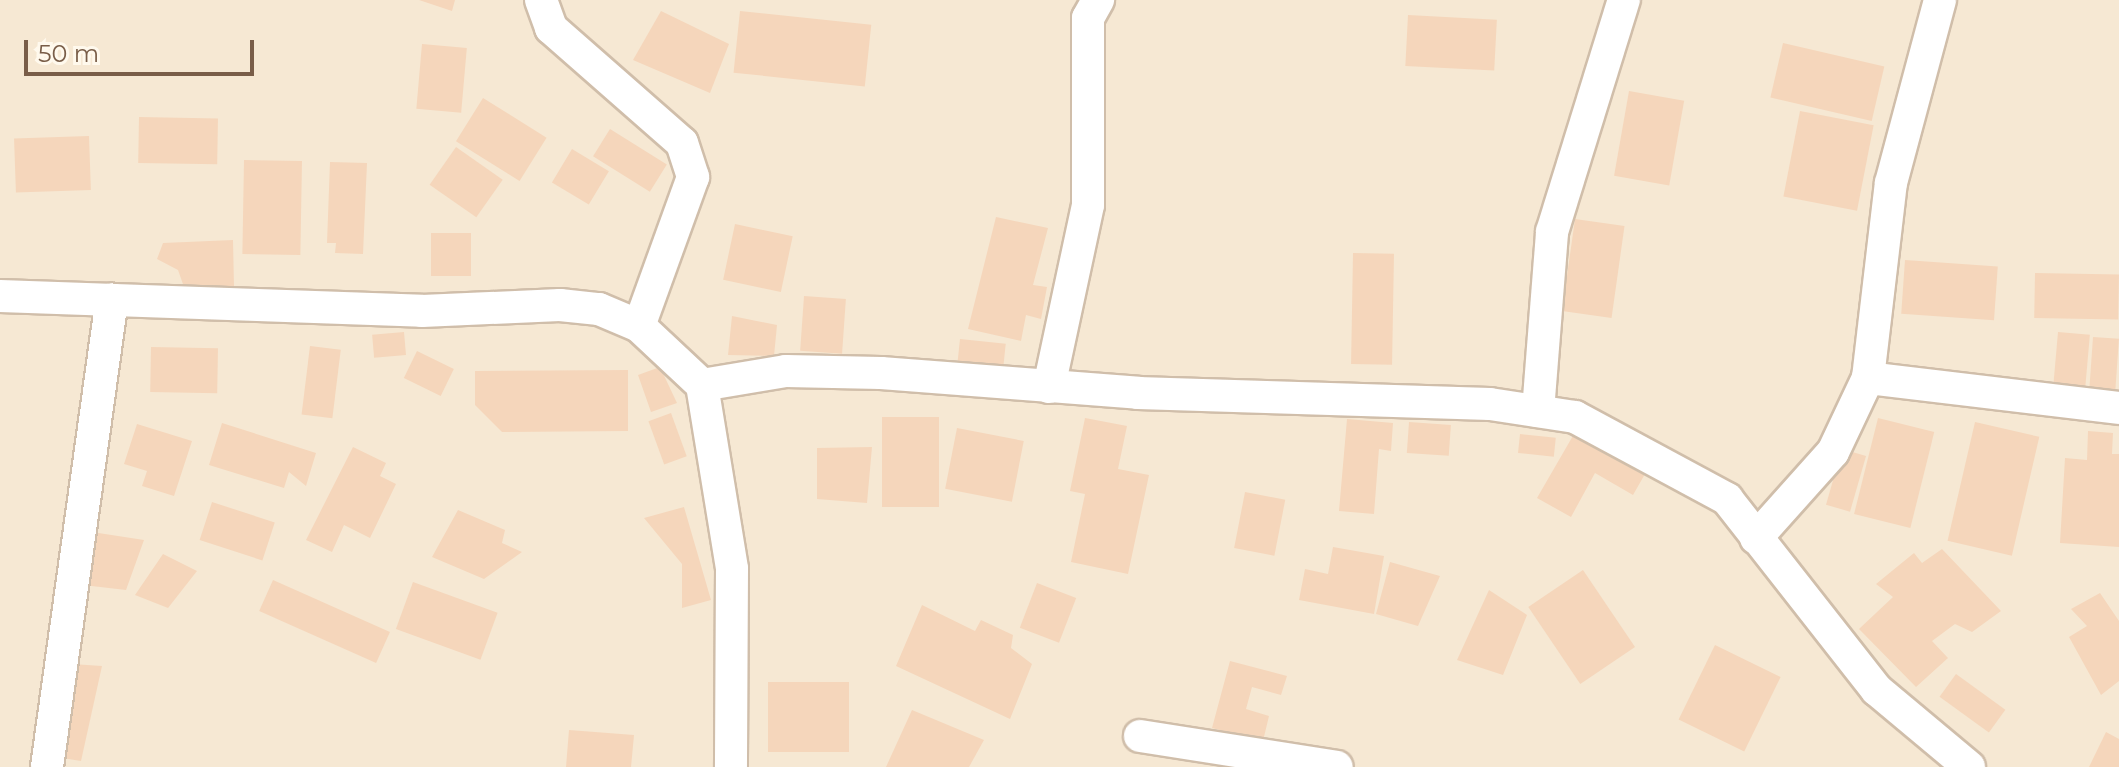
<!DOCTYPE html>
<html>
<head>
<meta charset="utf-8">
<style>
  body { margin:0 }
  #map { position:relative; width:2119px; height:767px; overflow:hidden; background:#fef6e5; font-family:Montserrat,sans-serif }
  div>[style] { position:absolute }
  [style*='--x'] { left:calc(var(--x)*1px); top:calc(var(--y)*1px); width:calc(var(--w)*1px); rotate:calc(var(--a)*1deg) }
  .residential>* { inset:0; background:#f6e8d3; transform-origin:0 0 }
  .building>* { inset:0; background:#f5d6bb; transform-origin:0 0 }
  .roads { filter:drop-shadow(2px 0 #d0beaa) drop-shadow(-2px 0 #d0beaa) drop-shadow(0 2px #d0beaa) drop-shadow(0 -2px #d0beaa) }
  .street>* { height:32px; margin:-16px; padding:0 16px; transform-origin:16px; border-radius:16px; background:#fff }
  span { translate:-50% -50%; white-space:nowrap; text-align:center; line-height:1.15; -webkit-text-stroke:7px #fff9ed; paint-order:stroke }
  .scale { position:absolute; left:24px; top:40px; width:230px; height:36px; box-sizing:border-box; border:4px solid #795d48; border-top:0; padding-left:10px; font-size:24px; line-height:28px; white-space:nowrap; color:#795d48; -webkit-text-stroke:6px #fff9ed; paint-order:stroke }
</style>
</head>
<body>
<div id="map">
  <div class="residential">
    <div style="left:0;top:0;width:2119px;height:767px"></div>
  </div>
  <div class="building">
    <div style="clip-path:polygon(419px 0,455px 0,452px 11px)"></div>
    <div style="clip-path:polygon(661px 11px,729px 44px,710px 93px,633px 60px)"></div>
    <div style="left:740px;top:11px;width:132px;height:62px;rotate:6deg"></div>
    <div style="left:1408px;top:15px;width:89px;height:51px;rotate:3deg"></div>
    <div style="left:1783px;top:43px;width:104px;height:56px;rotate:13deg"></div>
    <div style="left:422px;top:44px;width:45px;height:65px;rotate:5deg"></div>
    <div style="left:1629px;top:91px;width:56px;height:86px;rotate:10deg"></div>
    <div style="left:483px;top:98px;width:75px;height:51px;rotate:32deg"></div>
    <div style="left:1800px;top:111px;width:75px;height:87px;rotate:11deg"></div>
    <div style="left:139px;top:117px;width:79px;height:46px;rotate:1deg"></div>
    <div style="left:610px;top:129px;width:67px;height:32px;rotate:32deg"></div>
    <div style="left:89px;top:136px;width:54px;height:75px;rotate:88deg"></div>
    <div style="left:456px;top:147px;width:57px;height:46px;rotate:35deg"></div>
    <div style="left:572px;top:149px;width:43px;height:39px;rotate:31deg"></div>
    <div style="left:244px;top:160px;width:58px;height:94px;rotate:1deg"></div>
    <div style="clip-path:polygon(330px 162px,367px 163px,363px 254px,335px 253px,336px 243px,327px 243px)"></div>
    <div style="clip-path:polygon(996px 217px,1048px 228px,1033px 285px,1047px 287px,1041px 319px,1026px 315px,1021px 341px,968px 329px)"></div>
    <div style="left:1575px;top:219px;width:50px;height:93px;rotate:8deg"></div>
    <div style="left:735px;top:224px;width:59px;height:57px;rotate:12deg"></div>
    <div style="left:471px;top:233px;width:43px;height:40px;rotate:90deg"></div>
    <div style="clip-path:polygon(233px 240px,234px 286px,184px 287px,178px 270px,157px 259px,163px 243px)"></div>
    <div style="left:1353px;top:253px;width:41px;height:111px;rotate:1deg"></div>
    <div style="left:1905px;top:260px;width:93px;height:54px;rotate:4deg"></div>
    <div style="left:2035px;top:273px;width:84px;height:45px;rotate:1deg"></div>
    <div style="left:804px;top:296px;width:42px;height:55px;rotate:4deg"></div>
    <div style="clip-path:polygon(732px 316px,777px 325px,774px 356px,728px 355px)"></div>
    <div style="left:404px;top:332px;width:23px;height:32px;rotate:85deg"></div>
    <div style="left:2058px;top:332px;width:32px;height:54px;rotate:5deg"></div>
    <div style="left:2093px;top:337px;width:26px;height:57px;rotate:4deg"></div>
    <div style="left:960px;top:339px;width:46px;height:28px;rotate:6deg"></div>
    <div style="left:310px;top:346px;width:31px;height:69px;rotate:7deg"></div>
    <div style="left:151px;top:347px;width:67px;height:45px;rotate:1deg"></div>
    <div style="left:417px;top:351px;width:41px;height:30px;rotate:26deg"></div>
    <div style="clip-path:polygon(660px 367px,677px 403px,651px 412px,638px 375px)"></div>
    <div style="clip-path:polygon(628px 370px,628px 431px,502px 432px,475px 405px,475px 371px)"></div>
    <div style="left:671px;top:413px;width:46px;height:24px;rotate:70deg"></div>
    <div style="left:882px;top:417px;width:57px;height:90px"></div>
    <div style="clip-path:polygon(1085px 418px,1127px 426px,1118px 469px,1149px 475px,1128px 574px,1071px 562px,1085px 494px,1070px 491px)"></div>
    <div style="left:1878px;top:418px;width:58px;height:99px;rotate:14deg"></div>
    <div style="clip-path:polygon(1347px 419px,1393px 423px,1391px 451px,1379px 449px,1374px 514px,1339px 511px)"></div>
    <div style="left:1409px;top:422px;width:42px;height:31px;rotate:4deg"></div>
    <div style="left:1975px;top:422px;width:66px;height:122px;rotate:13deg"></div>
    <div style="clip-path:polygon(222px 423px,316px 453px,306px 486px,289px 472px,284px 488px,209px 465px)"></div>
    <div style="clip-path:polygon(137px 424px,192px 441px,174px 496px,142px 486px,147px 471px,124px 464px)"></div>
    <div style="left:957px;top:428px;width:68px;height:62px;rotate:11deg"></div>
    <div style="clip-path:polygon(2088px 431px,2113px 433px,2112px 454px,2119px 454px,2119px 547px,2060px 543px,2065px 458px,2087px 460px)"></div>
    <div style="left:1520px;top:434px;width:36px;height:19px;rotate:6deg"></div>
    <div style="clip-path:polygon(1574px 434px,1645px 474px,1633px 495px,1595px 473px,1571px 517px,1537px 498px)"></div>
    <div style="clip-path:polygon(353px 447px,386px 463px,380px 476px,396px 484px,370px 538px,344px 525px,332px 552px,306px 540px)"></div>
    <div style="clip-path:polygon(872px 447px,867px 503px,817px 499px,817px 448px)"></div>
    <div style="left:1842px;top:449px;width:25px;height:58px;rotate:16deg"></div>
    <div style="left:1245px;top:492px;width:41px;height:57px;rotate:11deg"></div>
    <div style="left:212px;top:502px;width:66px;height:40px;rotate:18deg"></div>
    <div style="clip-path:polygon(684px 507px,711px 600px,682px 608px,682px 564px,644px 518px)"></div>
    <div style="clip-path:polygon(458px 510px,505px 530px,502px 543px,522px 552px,484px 579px,432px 557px)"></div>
    <div style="clip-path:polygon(92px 532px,144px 540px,126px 590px,83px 585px)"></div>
    <div style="clip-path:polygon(1333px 547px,1384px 556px,1374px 614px,1299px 600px,1305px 569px,1328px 574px)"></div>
    <div style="clip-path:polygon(1942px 549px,2001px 611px,1972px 632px,1955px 624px,1932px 641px,1948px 658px,1916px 687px,1859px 629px,1893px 597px,1876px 584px,1914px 553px,1922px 563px)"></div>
    <div style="clip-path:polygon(163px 554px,197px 571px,168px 608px,135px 595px)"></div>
    <div style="clip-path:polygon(1390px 562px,1440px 576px,1418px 626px,1376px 614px)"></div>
    <div style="left:1583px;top:570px;width:93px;height:66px;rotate:56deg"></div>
    <div style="left:273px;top:580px;width:128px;height:34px;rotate:24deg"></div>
    <div style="left:413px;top:582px;width:90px;height:50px;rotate:20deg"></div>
    <div style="left:1037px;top:583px;width:42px;height:48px;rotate:21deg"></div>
    <div style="clip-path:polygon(1489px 590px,1527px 615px,1503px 675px,1457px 660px)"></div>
    <div style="clip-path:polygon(2100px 593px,2119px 621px,2119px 681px,2101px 695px,2069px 637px,2087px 626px,2071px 609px)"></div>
    <div style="clip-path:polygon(922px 605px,975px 631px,981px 620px,1013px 635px,1011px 648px,1032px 664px,1010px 719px,896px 666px)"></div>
    <div style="left:1715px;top:645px;width:73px;height:83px;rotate:26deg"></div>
    <div style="clip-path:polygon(1230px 661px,1287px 676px,1281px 695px,1252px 687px,1246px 709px,1269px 716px,1263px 741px,1212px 728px)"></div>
    <div style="clip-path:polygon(72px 664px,102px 666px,81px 761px,56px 757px)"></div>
    <div style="left:1956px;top:674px;width:61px;height:28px;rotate:36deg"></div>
    <div style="left:768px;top:682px;width:81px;height:70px"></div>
    <div style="clip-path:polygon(912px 710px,984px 740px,969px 767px,886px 767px)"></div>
    <div style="clip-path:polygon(569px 730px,634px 735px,631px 767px,566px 767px)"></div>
    <div style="clip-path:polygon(2106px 732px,2119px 739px,2119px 767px,2089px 767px)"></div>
  </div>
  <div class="roads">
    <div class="street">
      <div style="--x:541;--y:0;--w:30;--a:70"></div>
      <div style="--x:551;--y:28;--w:174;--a:41.3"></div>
      <div style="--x:682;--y:143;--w:36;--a:72"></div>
      <div style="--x:693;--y:177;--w:158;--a:109.9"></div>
      <div style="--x:0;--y:296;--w:422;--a:2"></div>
      <div style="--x:422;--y:311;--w:138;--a:-2.5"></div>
      <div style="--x:560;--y:305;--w:39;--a:6"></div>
      <div style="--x:599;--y:309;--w:43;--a:23"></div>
      <div style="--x:639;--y:326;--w:86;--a:43.1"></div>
      <div style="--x:702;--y:385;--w:186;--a:80.7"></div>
      <div style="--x:732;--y:569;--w:198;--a:90.3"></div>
      <div style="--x:1868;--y:378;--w:253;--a:6.8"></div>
      <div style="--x:702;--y:385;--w:85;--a:-9.5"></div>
      <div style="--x:786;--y:371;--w:95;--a:1.2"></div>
      <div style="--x:881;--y:373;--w:258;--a:4.4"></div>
      <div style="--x:1138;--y:393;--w:352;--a:1.8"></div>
      <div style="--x:1490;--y:404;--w:86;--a:8.7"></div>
      <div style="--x:1575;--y:417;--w:173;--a:28.3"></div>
      <div style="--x:1727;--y:499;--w:243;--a:51.9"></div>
      <div style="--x:1877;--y:690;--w:120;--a:39.9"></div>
      <div style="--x:1049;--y:387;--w:186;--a:-77.9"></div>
      <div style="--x:1088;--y:205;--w:187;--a:-90"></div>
      <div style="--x:1088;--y:18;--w:21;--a:-61"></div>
      <div style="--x:1538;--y:411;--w:180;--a:-85.5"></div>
      <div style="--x:1552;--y:232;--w:243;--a:-72.8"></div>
      <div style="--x:1756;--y:538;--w:115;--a:-48.2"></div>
      <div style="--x:1833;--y:452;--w:82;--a:-64.7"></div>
      <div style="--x:1868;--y:378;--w:196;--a:-83.3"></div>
      <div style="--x:1891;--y:183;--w:189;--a:-75"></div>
      <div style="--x:1140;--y:736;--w:199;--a:8.9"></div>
      <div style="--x:47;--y:767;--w:472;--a:-82.1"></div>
    </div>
  </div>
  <div class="scale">50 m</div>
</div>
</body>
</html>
